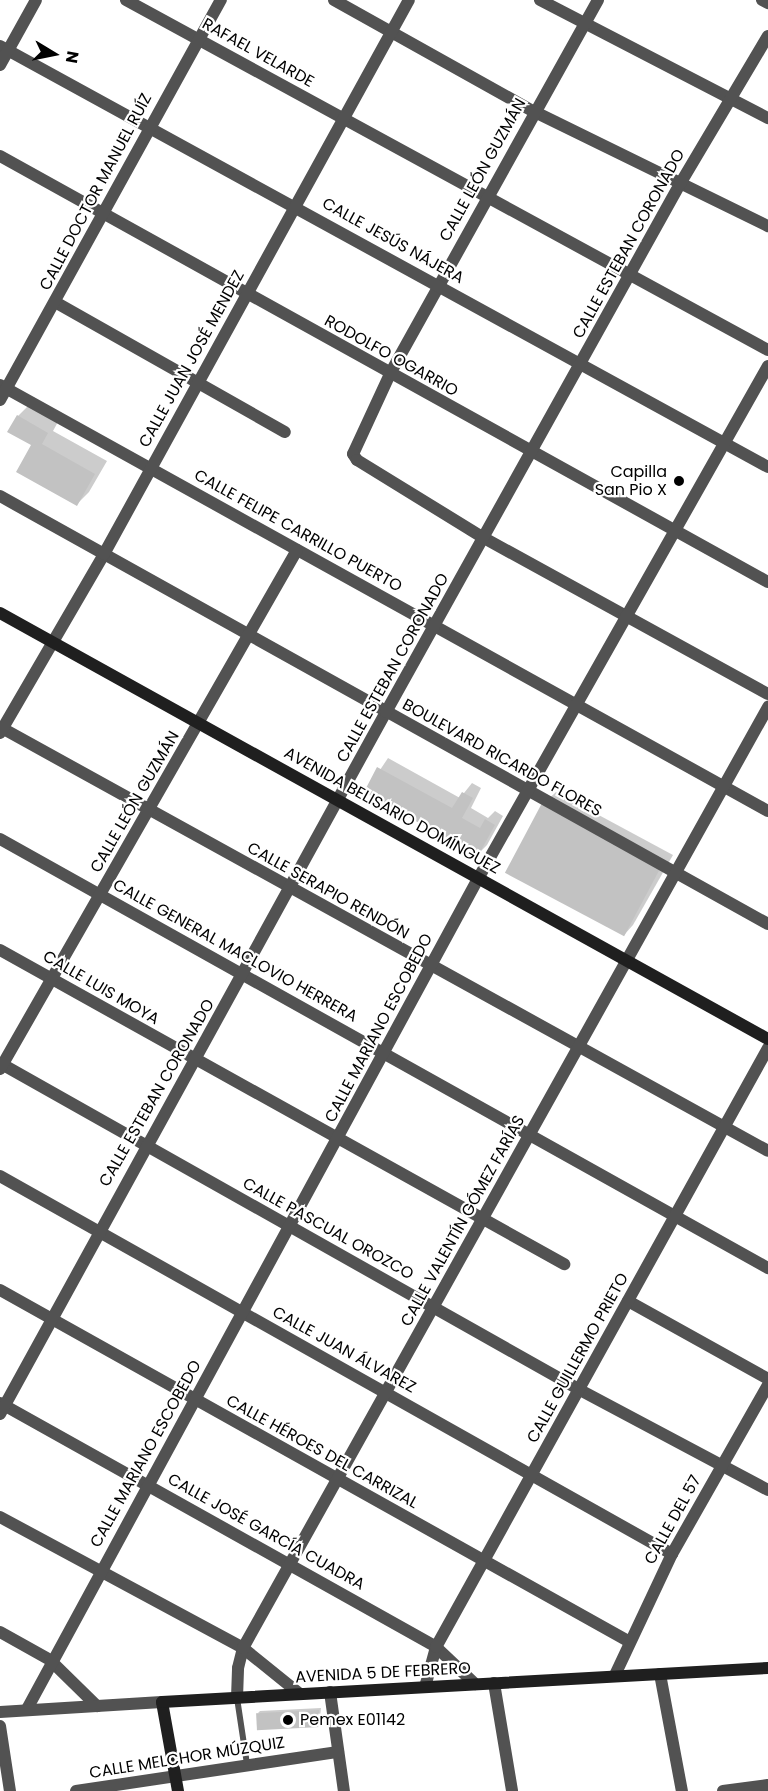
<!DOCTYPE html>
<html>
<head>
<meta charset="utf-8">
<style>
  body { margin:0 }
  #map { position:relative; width:768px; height:1791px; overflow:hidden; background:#fff; font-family:Poppins,sans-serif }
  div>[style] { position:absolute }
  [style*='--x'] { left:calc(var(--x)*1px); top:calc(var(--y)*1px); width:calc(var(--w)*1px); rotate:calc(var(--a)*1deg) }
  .shadow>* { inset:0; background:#0003 }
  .building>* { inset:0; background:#c2c2c2; transform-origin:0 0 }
  .lane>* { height:6px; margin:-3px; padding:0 3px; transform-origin:3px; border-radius:3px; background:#525252 }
  .street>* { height:12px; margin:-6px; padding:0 6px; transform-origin:6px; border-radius:6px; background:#525252 }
  .secondary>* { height:12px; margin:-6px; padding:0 6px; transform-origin:6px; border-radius:6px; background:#1f1f1f }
  .dots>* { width:16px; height:16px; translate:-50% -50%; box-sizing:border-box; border:3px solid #fff; border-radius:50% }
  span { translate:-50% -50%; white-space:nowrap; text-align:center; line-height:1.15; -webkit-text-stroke:4.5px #fff; paint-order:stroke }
  .street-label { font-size:16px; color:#000 }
  .poi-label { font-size:16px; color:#000 }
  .right { translate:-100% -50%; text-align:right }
  .left { translate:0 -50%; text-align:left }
  .north { position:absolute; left:24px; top:24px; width:60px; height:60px; -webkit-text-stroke:4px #fff; paint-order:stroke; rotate:100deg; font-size:16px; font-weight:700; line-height:24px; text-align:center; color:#000 }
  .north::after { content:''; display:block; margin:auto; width:21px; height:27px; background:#000; clip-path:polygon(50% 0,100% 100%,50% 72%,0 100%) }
</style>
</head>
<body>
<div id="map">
  <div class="shadow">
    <div style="clip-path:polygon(30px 404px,59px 420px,53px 431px,107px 461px,89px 492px,77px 504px,33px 445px,18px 416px)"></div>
    <div style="clip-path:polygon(388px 758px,460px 798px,472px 783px,481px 788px,471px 808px,488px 818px,495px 811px,503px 816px,487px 845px,478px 854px,366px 791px)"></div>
    <div style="clip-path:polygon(556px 792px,673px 855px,633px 925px,624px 935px,543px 804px)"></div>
    <div style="clip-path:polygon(321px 1708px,319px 1726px,258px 1713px,260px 1711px)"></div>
  </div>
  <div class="building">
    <div style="clip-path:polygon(17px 415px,48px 433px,42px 444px,95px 474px,77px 506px,16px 472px,31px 445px,7px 432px)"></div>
    <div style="clip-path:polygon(377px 767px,452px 808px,462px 792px,473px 798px,462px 818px,480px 828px,485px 819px,495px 825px,478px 856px,364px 792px)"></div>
    <div style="left:542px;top:803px;width:135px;height:79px;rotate:28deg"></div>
    <div style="left:319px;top:1710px;width:17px;height:63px;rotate:87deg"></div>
  </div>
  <div class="lane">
    <div style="--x:237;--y:1698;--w:67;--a:81.4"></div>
  </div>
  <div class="street">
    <div style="--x:126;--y:0;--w:731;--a:28.6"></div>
    <div style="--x:334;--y:0;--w:228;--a:29.2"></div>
    <div style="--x:533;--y:111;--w:262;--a:26.1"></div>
    <div style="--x:540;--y:0;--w:257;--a:27.4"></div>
    <div style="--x:598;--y:0;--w:428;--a:119.1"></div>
    <div style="--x:390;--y:374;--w:88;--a:114.8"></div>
    <div style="--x:353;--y:454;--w:7;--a:56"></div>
    <div style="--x:357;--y:460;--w:149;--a:31.6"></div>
    <div style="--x:484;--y:538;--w:324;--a:28.8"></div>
    <div style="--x:762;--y:0;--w:7;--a:27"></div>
    <div style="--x:0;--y:46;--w:876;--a:28.73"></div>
    <div style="--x:0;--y:65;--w:74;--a:-61"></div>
    <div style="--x:0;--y:156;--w:878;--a:29.02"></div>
    <div style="--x:55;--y:302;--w:264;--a:29.5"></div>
    <div style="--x:0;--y:385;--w:878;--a:29.02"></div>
    <div style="--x:0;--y:400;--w:457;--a:-61.1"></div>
    <div style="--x:0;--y:496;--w:879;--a:29.13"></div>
    <div style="--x:0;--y:727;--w:877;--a:28.9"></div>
    <div style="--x:0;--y:733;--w:207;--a:-59.8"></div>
    <div style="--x:104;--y:554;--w:632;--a:-61.17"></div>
    <div style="--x:0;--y:839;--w:880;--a:29.19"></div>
    <div style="--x:0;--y:950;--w:646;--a:29.11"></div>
    <div style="--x:0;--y:1063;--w:666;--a:29.41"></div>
    <div style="--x:580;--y:1390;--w:213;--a:28"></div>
    <div style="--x:0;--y:1069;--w:598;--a:-60.22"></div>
    <div style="--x:0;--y:1176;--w:771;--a:29.36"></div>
    <div style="--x:0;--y:1290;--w:719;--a:29.2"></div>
    <div style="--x:628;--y:1301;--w:160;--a:29.1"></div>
    <div style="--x:0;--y:1403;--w:500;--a:29.2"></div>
    <div style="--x:436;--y:1647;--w:54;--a:43.5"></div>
    <div style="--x:0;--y:1414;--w:801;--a:-61.2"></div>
    <div style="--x:386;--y:712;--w:604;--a:-60.89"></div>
    <div style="--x:680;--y:184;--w:172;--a:-59.3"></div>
    <div style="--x:0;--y:1517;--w:276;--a:28.3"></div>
    <div style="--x:243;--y:1648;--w:73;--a:38.9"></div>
    <div style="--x:0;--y:1632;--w:57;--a:29.2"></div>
    <div style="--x:50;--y:1660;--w:66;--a:44.4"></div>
    <div style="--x:660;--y:1674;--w:119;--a:79.4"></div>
    <div style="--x:615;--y:1675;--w:134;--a:-64.8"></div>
    <div style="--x:672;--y:1554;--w:194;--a:-60.4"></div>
    <div style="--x:494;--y:1683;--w:109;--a:80.5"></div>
    <div style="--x:425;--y:1687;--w:41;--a:-74.6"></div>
    <div style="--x:436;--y:1647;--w:685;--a:-61"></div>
    <div style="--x:330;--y:1692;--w:100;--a:82"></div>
    <div style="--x:237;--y:1698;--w:30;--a:-88"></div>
    <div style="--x:238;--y:1668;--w:21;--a:-76"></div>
    <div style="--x:243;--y:1648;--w:1078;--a:-60.84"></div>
    <div style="--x:27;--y:1709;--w:947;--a:-61.49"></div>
    <div style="--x:479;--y:877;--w:587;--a:-60.51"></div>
    <div style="--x:0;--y:1712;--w:162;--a:-3.5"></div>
    <div style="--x:0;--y:1726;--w:66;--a:81.3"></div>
    <div style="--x:76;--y:1791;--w:265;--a:-8.5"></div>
    <div style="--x:723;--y:1791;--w:45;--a:-7.6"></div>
  </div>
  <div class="secondary">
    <div style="--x:0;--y:613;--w:878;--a:29.02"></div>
    <div style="--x:178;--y:1791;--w:90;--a:-100.2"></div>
    <div style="--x:162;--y:1702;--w:607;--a:-3.21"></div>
  </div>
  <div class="dots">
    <div style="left:679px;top:481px;background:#000"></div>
    <div style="left:288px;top:1720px;background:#000"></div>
  </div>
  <div class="street-label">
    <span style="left:258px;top:53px;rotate:29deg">RAFAEL VELARDE</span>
    <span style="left:483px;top:170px;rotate:-61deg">CALLE LEÓN GUZMÁN</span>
    <span style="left:96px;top:192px;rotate:-62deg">CALLE DOCTOR MANUEL RUÍZ</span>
    <span style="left:393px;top:241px;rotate:29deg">CALLE JESÚS NÁJERA</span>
    <span style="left:629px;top:244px;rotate:-61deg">CALLE ESTEBAN CORONADO</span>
    <span style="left:391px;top:356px;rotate:29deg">RODOLFO OGARRIO</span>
    <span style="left:192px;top:359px;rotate:-61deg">CALLE JUAN JOSÉ MENDEZ</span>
    <span style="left:298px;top:531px;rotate:29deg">CALLE FELIPE CARRILLO PUERTO</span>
    <span style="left:393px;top:668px;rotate:-61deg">CALLE ESTEBAN CORONADO</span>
    <span style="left:502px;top:758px;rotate:29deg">BOULEVARD RICARDO FLORES</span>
    <span style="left:135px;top:802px;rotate:-60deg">CALLE LEÓN GUZMÁN</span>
    <span style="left:392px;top:811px;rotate:29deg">AVENIDA BELISARIO DOMÍNGUEZ</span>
    <span style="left:328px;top:891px;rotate:29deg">CALLE SERAPIO RENDÓN</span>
    <span style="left:235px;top:951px;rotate:29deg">CALLE GENERAL MACLOVIO HERRERA</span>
    <span style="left:101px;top:988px;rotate:30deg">CALLE LUIS MOYA</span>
    <span style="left:379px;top:1028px;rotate:-62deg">CALLE MARIANO ESCOBEDO</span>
    <span style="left:157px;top:1093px;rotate:-60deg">CALLE ESTEBAN CORONADO</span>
    <span style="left:463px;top:1221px;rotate:-61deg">CALLE VALENTÍN GÓMEZ FARÍAS</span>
    <span style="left:328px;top:1229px;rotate:29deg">CALLE PASCUAL OROZCO</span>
    <span style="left:344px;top:1350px;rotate:29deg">CALLE JUAN ÁLVAREZ</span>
    <span style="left:578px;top:1358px;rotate:-61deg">CALLE GUILLERMO PRIETO</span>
    <span style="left:322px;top:1452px;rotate:29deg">CALLE HÉROES DEL CARRIZAL</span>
    <span style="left:146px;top:1454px;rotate:-61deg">CALLE MARIANO ESCOBEDO</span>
    <span style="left:673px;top:1520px;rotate:-61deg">CALLE DEL 57</span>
    <span style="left:266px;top:1532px;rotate:29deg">CALLE JOSÉ GARCÍA CUADRA</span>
    <span style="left:383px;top:1673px;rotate:-3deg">AVENIDA 5 DE FEBRERO</span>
    <span style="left:187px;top:1758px;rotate:-9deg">CALLE MELCHOR MÚZQUIZ</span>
  </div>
  <div class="poi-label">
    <span class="right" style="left:667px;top:481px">Capilla<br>San Pio X</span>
    <span class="left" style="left:300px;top:1720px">Pemex E01142</span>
  </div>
  <div class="north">N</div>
</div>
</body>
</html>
